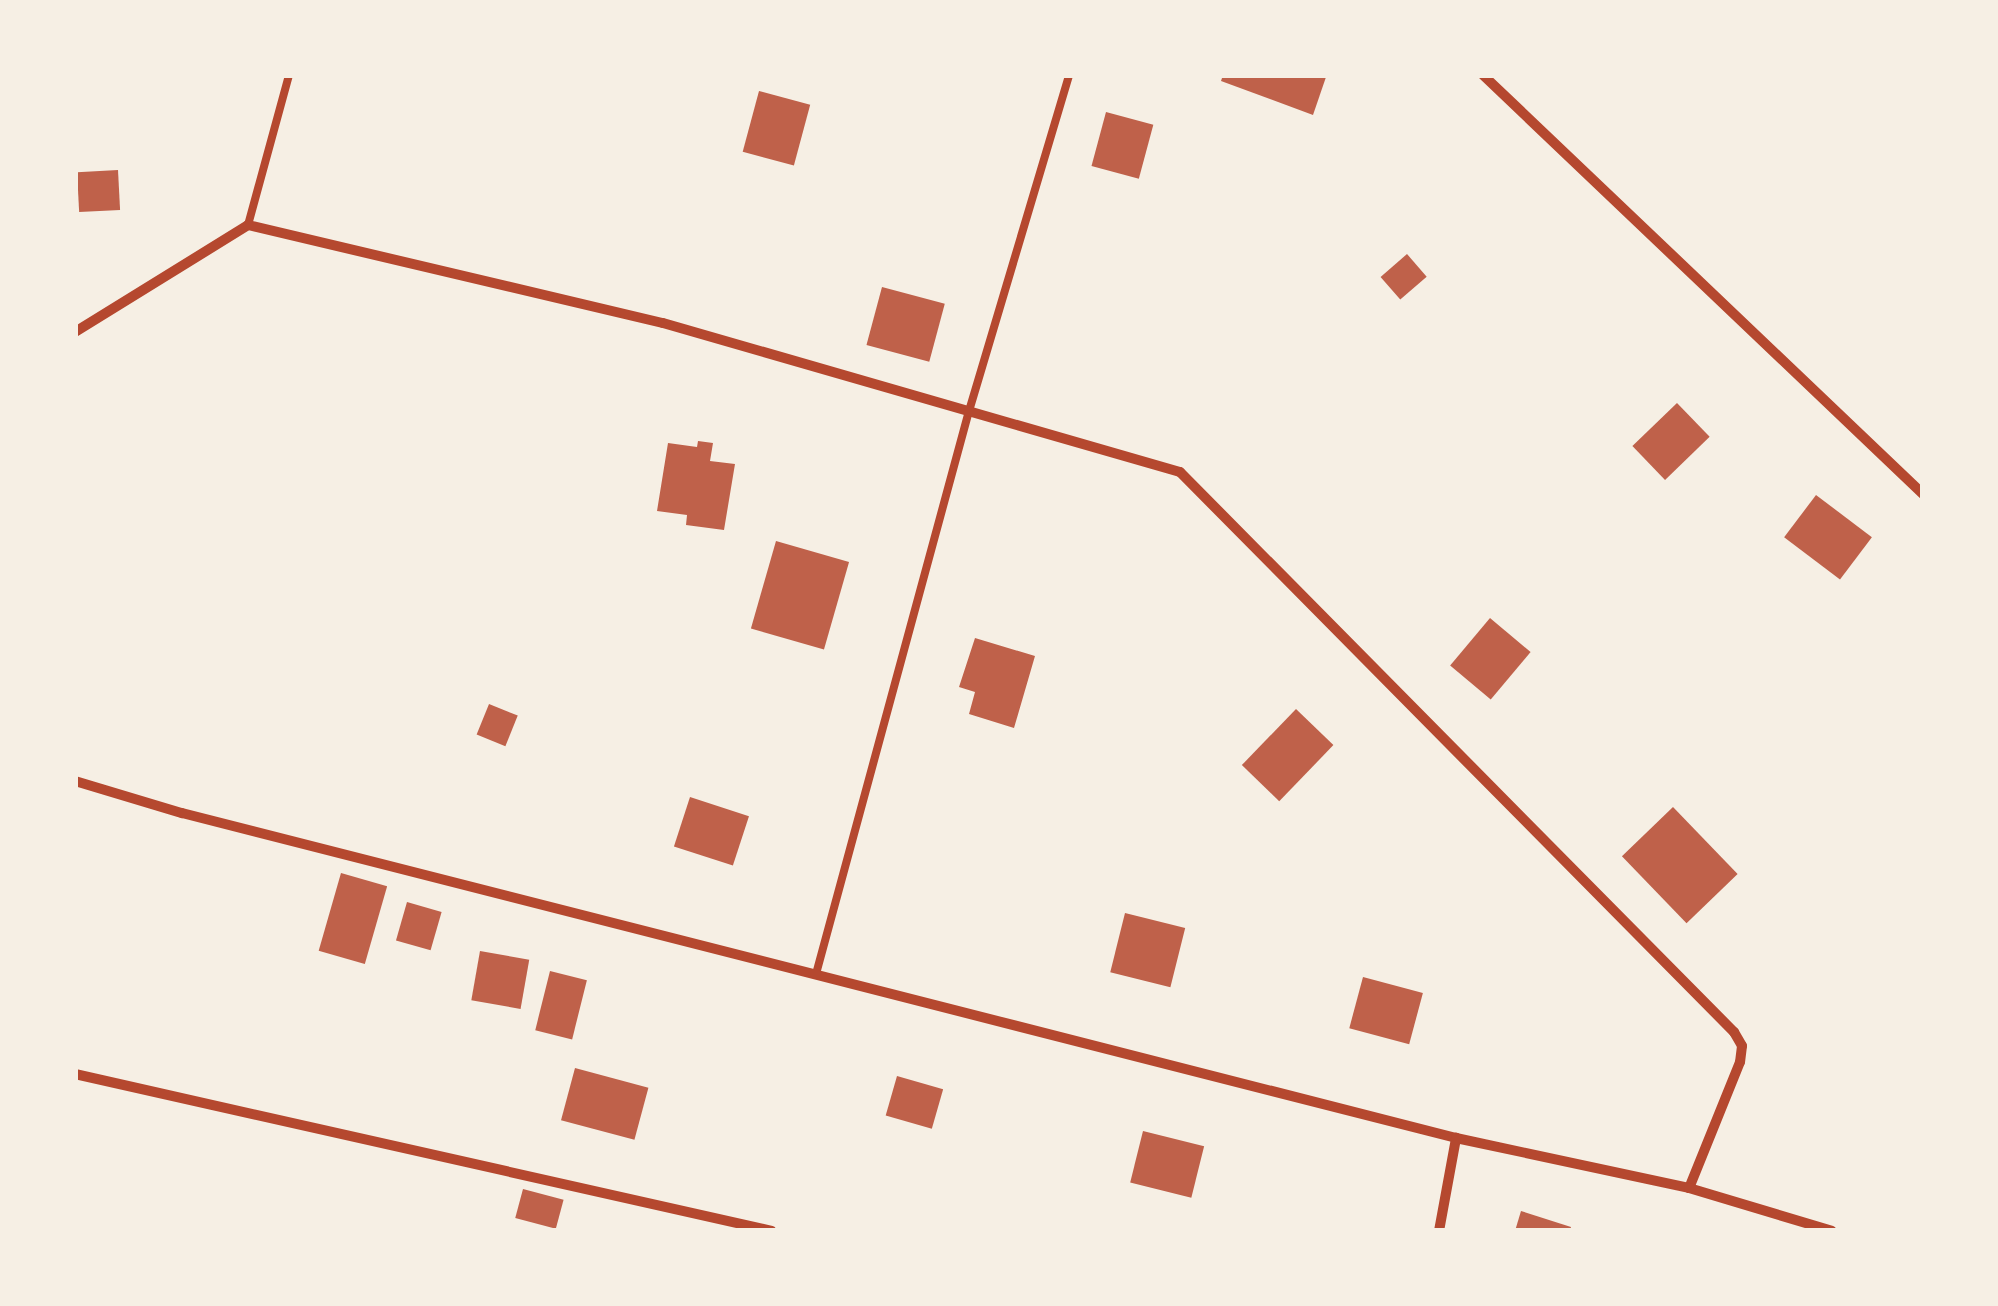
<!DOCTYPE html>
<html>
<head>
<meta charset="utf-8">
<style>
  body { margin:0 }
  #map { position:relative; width:1998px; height:1306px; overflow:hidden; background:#f6efe4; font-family:Lora,serif }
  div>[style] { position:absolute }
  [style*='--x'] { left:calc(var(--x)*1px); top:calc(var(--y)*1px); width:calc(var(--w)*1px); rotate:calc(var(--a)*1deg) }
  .building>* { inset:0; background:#bf614a; transform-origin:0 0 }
  .service>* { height:8px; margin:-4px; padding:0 4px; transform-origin:4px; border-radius:4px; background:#b5482f }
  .minor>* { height:10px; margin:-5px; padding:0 5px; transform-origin:5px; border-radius:5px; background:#b5482f }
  span { translate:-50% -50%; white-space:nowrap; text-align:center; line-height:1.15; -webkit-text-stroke:10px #f6efe4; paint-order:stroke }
  .frame { position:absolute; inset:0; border:78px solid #f6efe4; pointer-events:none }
</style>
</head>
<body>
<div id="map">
  <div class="building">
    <div style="clip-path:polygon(1223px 75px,1321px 75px,1326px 77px,1313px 115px,1221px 81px)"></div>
    <div style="left:759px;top:91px;width:53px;height:63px;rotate:15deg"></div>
    <div style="left:1106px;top:112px;width:49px;height:56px;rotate:15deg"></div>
    <div style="left:118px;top:170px;width:40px;height:41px;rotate:87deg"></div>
    <div style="left:1407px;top:254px;width:30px;height:35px;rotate:49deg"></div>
    <div style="left:882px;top:287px;width:65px;height:60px;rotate:15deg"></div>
    <div style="left:1677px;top:403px;width:47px;height:62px;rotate:46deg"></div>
    <div style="clip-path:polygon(698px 441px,713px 443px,710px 461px,735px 464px,724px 530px,686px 525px,687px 515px,657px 511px,668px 443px,697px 447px)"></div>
    <div style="left:1816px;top:495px;width:70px;height:53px;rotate:37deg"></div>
    <div style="left:776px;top:541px;width:76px;height:91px;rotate:16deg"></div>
    <div style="left:1490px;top:618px;width:53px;height:62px;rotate:40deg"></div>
    <div style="clip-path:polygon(975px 638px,1035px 656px,1014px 728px,969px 714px,975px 692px,959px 687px)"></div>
    <div style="left:489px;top:704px;width:31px;height:33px;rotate:22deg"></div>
    <div style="left:1296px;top:709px;width:52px;height:78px;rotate:44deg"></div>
    <div style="left:690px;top:797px;width:62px;height:52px;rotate:18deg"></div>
    <div style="left:1673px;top:807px;width:93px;height:71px;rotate:46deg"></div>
    <div style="left:341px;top:873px;width:48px;height:81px;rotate:16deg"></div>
    <div style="left:407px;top:902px;width:36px;height:40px;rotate:16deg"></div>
    <div style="left:1125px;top:913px;width:62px;height:61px;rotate:14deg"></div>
    <div style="left:480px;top:951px;width:50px;height:50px;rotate:10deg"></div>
    <div style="left:550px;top:971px;width:38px;height:61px;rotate:14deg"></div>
    <div style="left:1363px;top:977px;width:62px;height:53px;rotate:15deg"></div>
    <div style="left:575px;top:1068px;width:76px;height:54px;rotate:15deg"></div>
    <div style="left:897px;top:1076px;width:48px;height:41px;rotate:16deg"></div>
    <div style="left:1143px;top:1131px;width:63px;height:53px;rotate:14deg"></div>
    <div style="left:523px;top:1189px;width:42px;height:30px;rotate:15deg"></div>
    <div style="clip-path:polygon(1521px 1211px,1571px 1227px,1570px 1231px,1515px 1231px)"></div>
  </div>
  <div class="service">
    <div style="--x:248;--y:225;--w:156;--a:-74.7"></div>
    <div style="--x:816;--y:974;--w:583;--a:-74.8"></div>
    <div style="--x:969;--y:411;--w:351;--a:-73.4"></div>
  </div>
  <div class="minor">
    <div style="--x:1483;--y:75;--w:608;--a:43.6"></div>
    <div style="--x:75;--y:332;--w:203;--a:-31.7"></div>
    <div style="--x:248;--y:225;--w:426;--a:13.3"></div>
    <div style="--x:663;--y:323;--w:538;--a:16.08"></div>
    <div style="--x:1180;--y:472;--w:788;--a:45.31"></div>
    <div style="--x:1734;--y:1032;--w:16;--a:60"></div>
    <div style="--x:1742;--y:1046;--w:16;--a:97"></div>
    <div style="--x:1740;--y:1062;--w:136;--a:112"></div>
    <div style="--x:75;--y:781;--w:112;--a:16.7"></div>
    <div style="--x:182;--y:813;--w:1315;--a:14.31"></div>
    <div style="--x:1456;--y:1138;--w:238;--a:12.1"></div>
    <div style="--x:1689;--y:1188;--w:149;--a:16.7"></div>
    <div style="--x:75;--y:1074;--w:714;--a:12.69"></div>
    <div style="--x:1439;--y:1231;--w:95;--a:-79.6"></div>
  </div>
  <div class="frame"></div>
</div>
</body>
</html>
